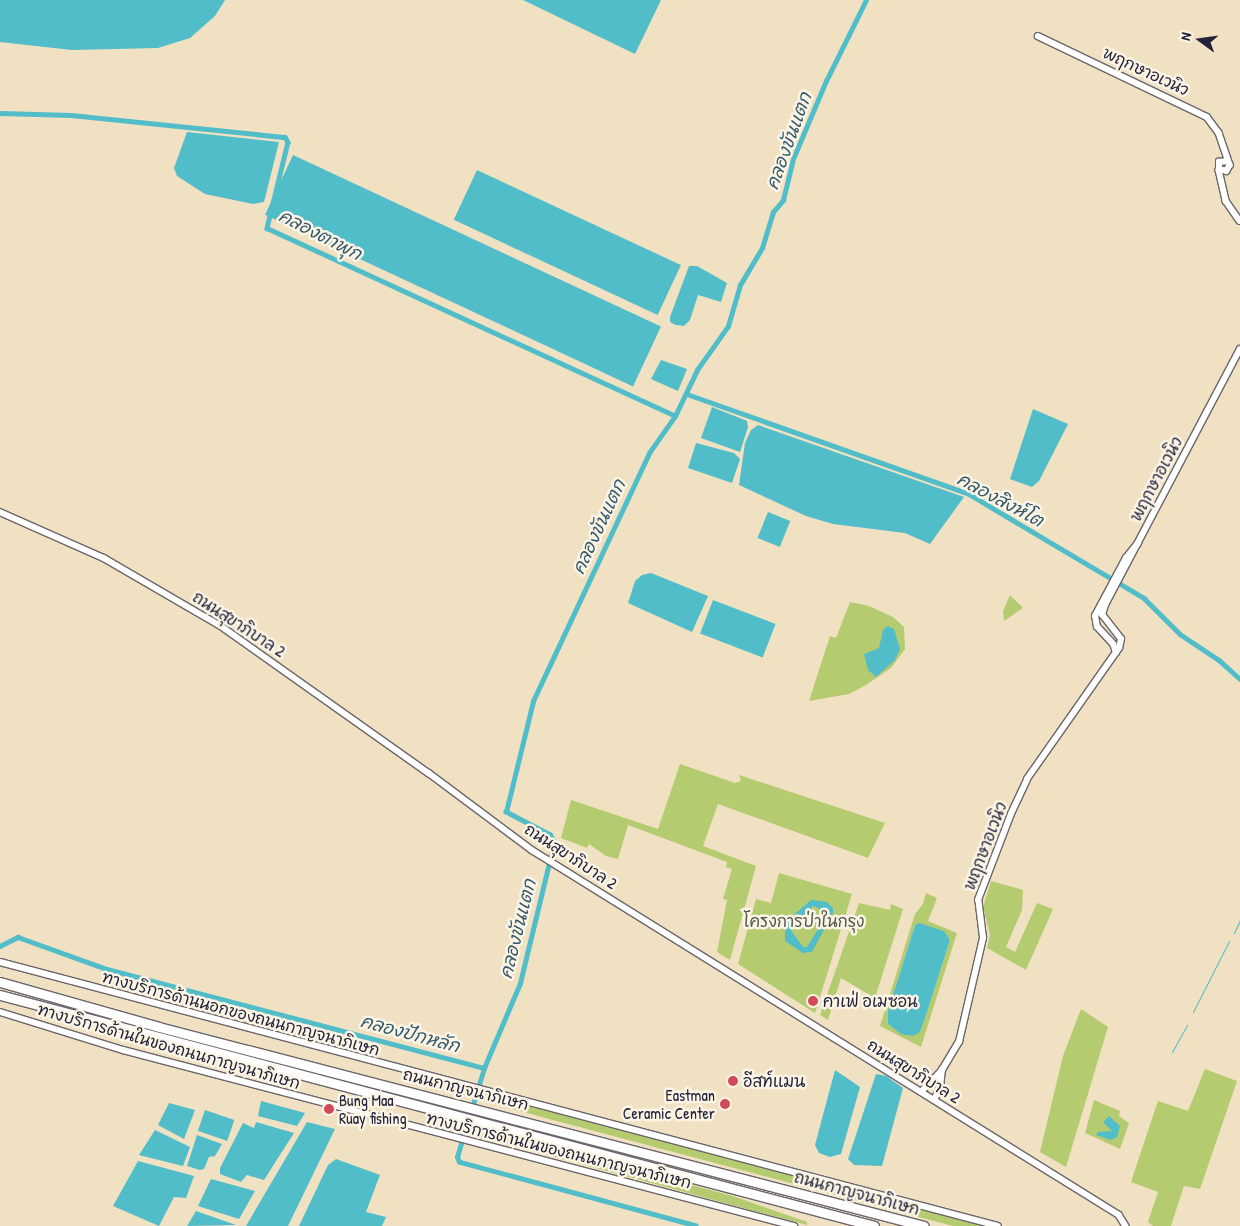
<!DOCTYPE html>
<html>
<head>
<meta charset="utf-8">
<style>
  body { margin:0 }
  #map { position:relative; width:1240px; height:1226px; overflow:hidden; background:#f1e1c3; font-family:"Patrick Hand","Playpen Sans Thai",sans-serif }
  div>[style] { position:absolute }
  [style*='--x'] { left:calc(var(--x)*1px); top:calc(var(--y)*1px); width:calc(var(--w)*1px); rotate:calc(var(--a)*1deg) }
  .green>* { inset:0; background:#b5cb70 }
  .water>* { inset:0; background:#50bdc9; transform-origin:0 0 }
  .stream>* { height:1px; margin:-0.5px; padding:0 0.5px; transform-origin:0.5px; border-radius:0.5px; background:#50bdc9 }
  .canal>* { height:4.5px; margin:-2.25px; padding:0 2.25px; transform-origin:2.25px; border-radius:2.25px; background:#50bdc9 }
  .roads { filter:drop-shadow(1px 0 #6a656b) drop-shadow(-1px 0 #6a656b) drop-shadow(0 1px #6a656b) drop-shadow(0 -1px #6a656b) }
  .tertiary>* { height:5.5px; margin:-2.75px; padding:0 2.75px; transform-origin:2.75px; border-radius:2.75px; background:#fff }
  .secondary>* { height:6px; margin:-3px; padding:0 3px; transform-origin:3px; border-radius:3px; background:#fff }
  .motorway>* { height:9px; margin:-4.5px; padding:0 4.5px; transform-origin:4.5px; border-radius:4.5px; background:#fff }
  .dots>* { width:14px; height:14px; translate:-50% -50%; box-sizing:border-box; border:2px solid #fcf5e5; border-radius:50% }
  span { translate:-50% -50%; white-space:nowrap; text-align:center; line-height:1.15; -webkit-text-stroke:5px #fcf5e5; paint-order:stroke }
  .street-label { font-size:16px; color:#22223b }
  .park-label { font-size:16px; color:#4e554b }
  .poi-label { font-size:16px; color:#22223b }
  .left { translate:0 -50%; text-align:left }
  .right { translate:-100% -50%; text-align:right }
  .water-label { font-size:18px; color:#32586d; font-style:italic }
  .north { position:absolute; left:1175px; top:15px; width:50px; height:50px; -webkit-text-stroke:4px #fcf5e5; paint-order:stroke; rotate:284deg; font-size:14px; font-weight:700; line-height:20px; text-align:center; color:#22223b }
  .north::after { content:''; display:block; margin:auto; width:18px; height:22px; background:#22223b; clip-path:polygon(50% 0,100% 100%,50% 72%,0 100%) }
</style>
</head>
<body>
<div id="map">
  <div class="green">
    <div style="clip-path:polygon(1010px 595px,1023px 608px,1004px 621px,1003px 611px)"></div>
    <div style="clip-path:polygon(850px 602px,869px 606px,893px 617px,904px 627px,905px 649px,891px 668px,866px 685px,849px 694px,809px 701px,830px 636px,836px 638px)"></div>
    <div style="clip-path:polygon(680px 764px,735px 783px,741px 781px,739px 775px,885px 823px,868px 858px,718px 804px,703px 846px,756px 866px,730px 960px,717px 952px,727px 900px,723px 899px,732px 869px,726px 867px,727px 862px,628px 825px,618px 859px,606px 856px,589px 844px,587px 848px,561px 838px,571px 800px,658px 829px)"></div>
    <div style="clip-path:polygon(779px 873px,852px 894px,815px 1013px,738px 964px,756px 899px,771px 903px)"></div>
    <div style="clip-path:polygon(991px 881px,1023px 890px,1022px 910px,1006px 947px,1015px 952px,1037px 903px,1053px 909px,1026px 970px,987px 948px,990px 935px,983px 907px)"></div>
    <div style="clip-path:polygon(evenodd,926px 893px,937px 898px,928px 921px,957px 933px,921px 1047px,880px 1026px,915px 914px,923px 904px,926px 893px,915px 925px,950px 940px,920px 1032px,888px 1024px,888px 1011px,915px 925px)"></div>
    <div style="clip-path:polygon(859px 903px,890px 910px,891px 904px,903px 909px,875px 998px,841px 978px,828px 1020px,820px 1015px)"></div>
    <div style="clip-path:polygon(1081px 1009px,1108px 1027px,1066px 1167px,1040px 1152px,1063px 1056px)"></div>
    <div style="clip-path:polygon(1205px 1069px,1237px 1081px,1200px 1189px,1184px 1186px,1171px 1226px,1153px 1226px,1148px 1222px,1158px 1192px,1131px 1182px,1158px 1101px,1188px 1111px)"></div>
    <div style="clip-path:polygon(491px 1096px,568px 1115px,984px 1226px,953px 1226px,549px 1119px,489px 1102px)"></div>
    <div style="clip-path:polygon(1094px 1100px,1120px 1111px,1119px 1116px,1129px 1123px,1120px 1149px,1085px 1133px)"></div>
    <div style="clip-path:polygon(479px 1129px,733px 1196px,807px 1222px,807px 1225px,477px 1136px)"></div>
  </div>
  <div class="water">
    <div style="clip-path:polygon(0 0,225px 0,215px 16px,190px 38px,158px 48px,72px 50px,0 42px)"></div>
    <div style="clip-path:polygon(523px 0,661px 0,635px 54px)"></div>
    <div style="clip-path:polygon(187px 132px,279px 142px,264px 202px,253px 204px,205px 194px,177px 176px,174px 168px)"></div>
    <div style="left:293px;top:155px;width:406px;height:66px;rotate:25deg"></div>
    <div style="left:477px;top:170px;width:225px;height:55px;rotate:25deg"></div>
    <div style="clip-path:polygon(689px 266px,697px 266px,727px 283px,721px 302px,698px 295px,690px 320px,684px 326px,676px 325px,670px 322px,670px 317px)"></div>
    <div style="clip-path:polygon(661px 360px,687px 369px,678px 391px,651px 379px)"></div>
    <div style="clip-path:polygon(712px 407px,747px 421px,748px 427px,740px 452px,701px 438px)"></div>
    <div style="clip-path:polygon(1033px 409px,1068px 424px,1039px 481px,1032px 487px,1010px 479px)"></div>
    <div style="clip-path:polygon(758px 425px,964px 497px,930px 544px,905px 533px,833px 524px,806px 516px,739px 485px,745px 443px,751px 430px)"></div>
    <div style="clip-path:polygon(696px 443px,734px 453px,740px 459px,732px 483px,688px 468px)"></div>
    <div style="left:768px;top:512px;width:24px;height:28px;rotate:22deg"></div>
    <div style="clip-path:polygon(651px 573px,708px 596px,692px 632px,628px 603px,635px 581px,642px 575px)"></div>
    <div style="left:713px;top:600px;width:67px;height:36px;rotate:21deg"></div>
    <div style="clip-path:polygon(888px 626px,894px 629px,900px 649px,895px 660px,876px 677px,868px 670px,864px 654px,879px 648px,883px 630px)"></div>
    <div style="clip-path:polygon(evenodd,811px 900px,827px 902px,833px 908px,833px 913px,812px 952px,803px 953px,785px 941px,785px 927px,788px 920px,811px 900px,813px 906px,828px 913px,807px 947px,803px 947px,790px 929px,794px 925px,806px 923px,807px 914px,813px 906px)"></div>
    <div style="clip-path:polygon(919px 923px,944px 931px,950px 940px,925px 1018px,920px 1032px,913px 1036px,901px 1034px,888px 1024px,888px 1011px,915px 925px)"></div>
    <div style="clip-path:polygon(835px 1070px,860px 1087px,841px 1154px,830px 1157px,819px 1153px,815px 1145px)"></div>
    <div style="clip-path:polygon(876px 1074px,886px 1076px,903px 1088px,882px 1166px,854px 1165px,848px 1159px)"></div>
    <div style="clip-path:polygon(261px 1101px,305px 1113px,297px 1126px,258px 1116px)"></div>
    <div style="clip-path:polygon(169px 1103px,195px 1110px,184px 1139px,158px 1125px)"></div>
    <div style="left:205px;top:1110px;width:31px;height:22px;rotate:19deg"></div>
    <div style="clip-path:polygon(1109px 1116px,1120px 1126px,1117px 1137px,1111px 1140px,1096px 1135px,1098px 1132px,1112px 1131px,1103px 1122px)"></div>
    <div style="clip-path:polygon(256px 1122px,294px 1133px,264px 1180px,247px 1175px,241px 1182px,220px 1174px,220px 1168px,243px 1123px,254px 1128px)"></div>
    <div style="clip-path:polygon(307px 1122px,335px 1129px,288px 1226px,246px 1226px)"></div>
    <div style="clip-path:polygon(155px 1130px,190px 1147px,183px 1166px,139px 1155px)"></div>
    <div style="clip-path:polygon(197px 1135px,222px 1144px,215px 1156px,209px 1157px,204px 1169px,200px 1170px,187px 1166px)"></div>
    <div style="clip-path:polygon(336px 1159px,380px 1175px,366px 1212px,386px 1217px,382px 1226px,299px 1226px,328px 1165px)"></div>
    <div style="clip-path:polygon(138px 1161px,194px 1176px,186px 1198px,174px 1197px,159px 1226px,113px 1206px)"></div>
    <div style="clip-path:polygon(211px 1179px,255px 1191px,239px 1219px,198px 1206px)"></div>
    <div style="clip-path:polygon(196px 1211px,236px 1225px,187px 1226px)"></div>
  </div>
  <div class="stream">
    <div style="--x:780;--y:925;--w:6;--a:9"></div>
    <div style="--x:1234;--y:933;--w:14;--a:-65"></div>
    <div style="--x:1193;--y:1012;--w:80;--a:-63.1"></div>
    <div style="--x:1172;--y:1052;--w:31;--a:-61"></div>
  </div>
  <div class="canal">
    <div style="--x:0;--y:113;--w:71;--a:1.6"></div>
    <div style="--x:71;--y:115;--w:215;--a:5.9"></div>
    <div style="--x:285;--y:137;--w:6;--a:59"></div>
    <div style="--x:288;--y:142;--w:89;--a:103.7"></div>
    <div style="--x:267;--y:228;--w:449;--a:24.7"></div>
    <div style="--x:687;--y:394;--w:299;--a:19.5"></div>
    <div style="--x:969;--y:494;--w:204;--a:30.7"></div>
    <div style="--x:1144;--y:598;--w:51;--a:45"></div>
    <div style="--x:1180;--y:634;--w:47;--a:33.7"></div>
    <div style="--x:1219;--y:660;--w:28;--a:42"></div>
    <div style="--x:0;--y:946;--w:20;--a:-27"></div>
    <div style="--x:18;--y:937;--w:95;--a:19.8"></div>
    <div style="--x:107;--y:969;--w:390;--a:14.7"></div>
    <div style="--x:696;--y:1226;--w:245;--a:-164.9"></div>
    <div style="--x:459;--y:1162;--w:5;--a:-112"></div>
    <div style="--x:457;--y:1157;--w:93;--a:-73.1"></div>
    <div style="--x:484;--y:1068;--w:92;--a:-67"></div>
    <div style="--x:520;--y:983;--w:145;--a:-76.4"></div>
    <div style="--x:554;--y:842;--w:8;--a:-120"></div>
    <div style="--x:550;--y:835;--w:50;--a:-152.4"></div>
    <div style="--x:506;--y:812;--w:114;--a:-76.3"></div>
    <div style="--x:533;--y:701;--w:274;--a:-64.9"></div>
    <div style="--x:649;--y:453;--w:45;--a:-54.9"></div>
    <div style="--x:675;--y:416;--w:51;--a:-64.4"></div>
    <div style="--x:697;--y:370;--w:54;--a:-54.8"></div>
    <div style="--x:728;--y:326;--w:43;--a:-73.7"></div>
    <div style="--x:740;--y:285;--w:43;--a:-59.3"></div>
    <div style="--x:762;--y:248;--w:38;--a:-73"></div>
    <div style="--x:773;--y:212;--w:16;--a:-50"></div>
    <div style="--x:783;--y:200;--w:42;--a:-76.3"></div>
    <div style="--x:793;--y:159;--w:85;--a:-67.1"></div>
    <div style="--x:826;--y:81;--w:90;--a:-63.7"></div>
  </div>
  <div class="roads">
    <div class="tertiary">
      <div style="--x:1038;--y:36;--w:187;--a:25.6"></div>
      <div style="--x:1207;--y:117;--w:20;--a:53"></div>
      <div style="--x:1219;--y:133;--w:34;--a:71"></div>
      <div style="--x:1230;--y:165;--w:7;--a:117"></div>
      <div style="--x:1227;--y:171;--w:8;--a:-173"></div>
      <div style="--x:1219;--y:170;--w:8;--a:-90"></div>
      <div style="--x:1219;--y:162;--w:9;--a:-6"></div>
      <div style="--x:1219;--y:170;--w:32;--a:77"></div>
      <div style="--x:1226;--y:201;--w:24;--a:55"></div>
      <div style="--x:0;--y:512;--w:114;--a:23.9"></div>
      <div style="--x:104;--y:558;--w:135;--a:30.2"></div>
      <div style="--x:221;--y:626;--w:255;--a:35.3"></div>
      <div style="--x:429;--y:773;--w:129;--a:36.8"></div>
      <div style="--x:532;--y:850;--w:691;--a:31.87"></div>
      <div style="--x:1119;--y:1215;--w:13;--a:58"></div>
      <div style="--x:1116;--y:653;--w:9;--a:-108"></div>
      <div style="--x:1113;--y:644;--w:23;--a:-133"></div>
      <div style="--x:1097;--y:627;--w:11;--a:-100"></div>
      <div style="--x:1095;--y:616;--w:66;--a:-61.9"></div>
      <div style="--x:1126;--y:558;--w:19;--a:-51"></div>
      <div style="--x:921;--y:1092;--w:30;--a:-46"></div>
      <div style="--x:942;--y:1070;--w:33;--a:-59"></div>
      <div style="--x:959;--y:1042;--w:107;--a:-77"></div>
      <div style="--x:983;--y:938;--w:38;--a:-97"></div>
      <div style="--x:978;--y:900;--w:92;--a:-69"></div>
      <div style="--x:1011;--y:814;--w:38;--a:-65"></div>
      <div style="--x:1027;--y:779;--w:160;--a:-54.9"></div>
      <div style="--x:1119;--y:648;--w:9;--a:-77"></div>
      <div style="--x:1121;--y:639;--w:31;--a:-128"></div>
      <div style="--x:1102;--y:615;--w:10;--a:-73"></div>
      <div style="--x:1105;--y:605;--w:289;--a:-62.2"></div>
      <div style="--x:934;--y:1100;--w:13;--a:-63"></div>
      <div style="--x:940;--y:1088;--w:18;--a:-84"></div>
    </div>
    <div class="secondary">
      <div style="--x:0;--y:962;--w:1032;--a:14.82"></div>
      <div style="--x:0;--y:1012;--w:129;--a:17.2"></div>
      <div style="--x:123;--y:1050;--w:694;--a:14.7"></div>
    </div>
    <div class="motorway">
      <div style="--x:0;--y:982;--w:165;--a:15.8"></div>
      <div style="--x:159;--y:1027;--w:790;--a:14.58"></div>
      <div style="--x:0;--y:995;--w:904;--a:14.8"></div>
    </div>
  </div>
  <div class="dots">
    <div style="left:813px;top:1001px;background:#d1495b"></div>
    <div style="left:733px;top:1081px;background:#d1495b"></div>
    <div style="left:725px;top:1104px;background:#d1495b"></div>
    <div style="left:329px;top:1109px;background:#d1495b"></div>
  </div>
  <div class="street-label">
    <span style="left:1146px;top:71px;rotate:25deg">พฤกษาอเวนิว</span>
    <span style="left:1156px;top:479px;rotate:-62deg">พฤกษาอเวนิว</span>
    <span style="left:239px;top:624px;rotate:33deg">ถนนสุขาภิบาล 2</span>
    <span style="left:985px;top:846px;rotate:-69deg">พฤกษาอเวนิว</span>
    <span style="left:571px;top:856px;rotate:33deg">ถนนสุขาภิบาล 2</span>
    <span style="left:241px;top:1013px;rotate:15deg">ทางบริการด้านนอกของถนนกาญจนาภิเษก</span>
    <span style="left:169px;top:1046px;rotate:16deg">ทางบริการด้านในของถนนกาญจนาภิเษก</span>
    <span style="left:914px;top:1071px;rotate:32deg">ถนนสุขาภิบาล 2</span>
    <span style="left:466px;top:1089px;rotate:14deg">ถนนกาญจนาภิเษก</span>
    <span style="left:559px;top:1150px;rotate:14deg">ทางบริการด้านในของถนนกาญจนาภิเษก</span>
    <span style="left:857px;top:1193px;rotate:15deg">ถนนกาญจนาภิเษก</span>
  </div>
  <div class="park-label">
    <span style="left:804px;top:921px">โครงการป่าในกรุง</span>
  </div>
  <div class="poi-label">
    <span class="left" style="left:823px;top:1001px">คาเฟ่ อเมซอน</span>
    <span class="left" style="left:743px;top:1081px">อีสท์แมน</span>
    <span class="right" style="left:715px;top:1104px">Eastman<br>Ceramic Center</span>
    <span class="left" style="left:339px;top:1109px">Bung Maa<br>Ruay fishing</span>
  </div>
  <div class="water-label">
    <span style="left:789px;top:141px;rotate:-70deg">คลองขันแตก</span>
    <span style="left:320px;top:235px;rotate:27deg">คลองตาพุก</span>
    <span style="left:1000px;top:500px;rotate:28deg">คลองสิงห์โต</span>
    <span style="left:599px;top:527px;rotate:-65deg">คลองขันแตก</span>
    <span style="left:518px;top:929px;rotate:-76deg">คลองขันแตก</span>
    <span style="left:410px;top:1034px;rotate:15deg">คลองปักหลัก</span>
  </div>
  <div class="north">N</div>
</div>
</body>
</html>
